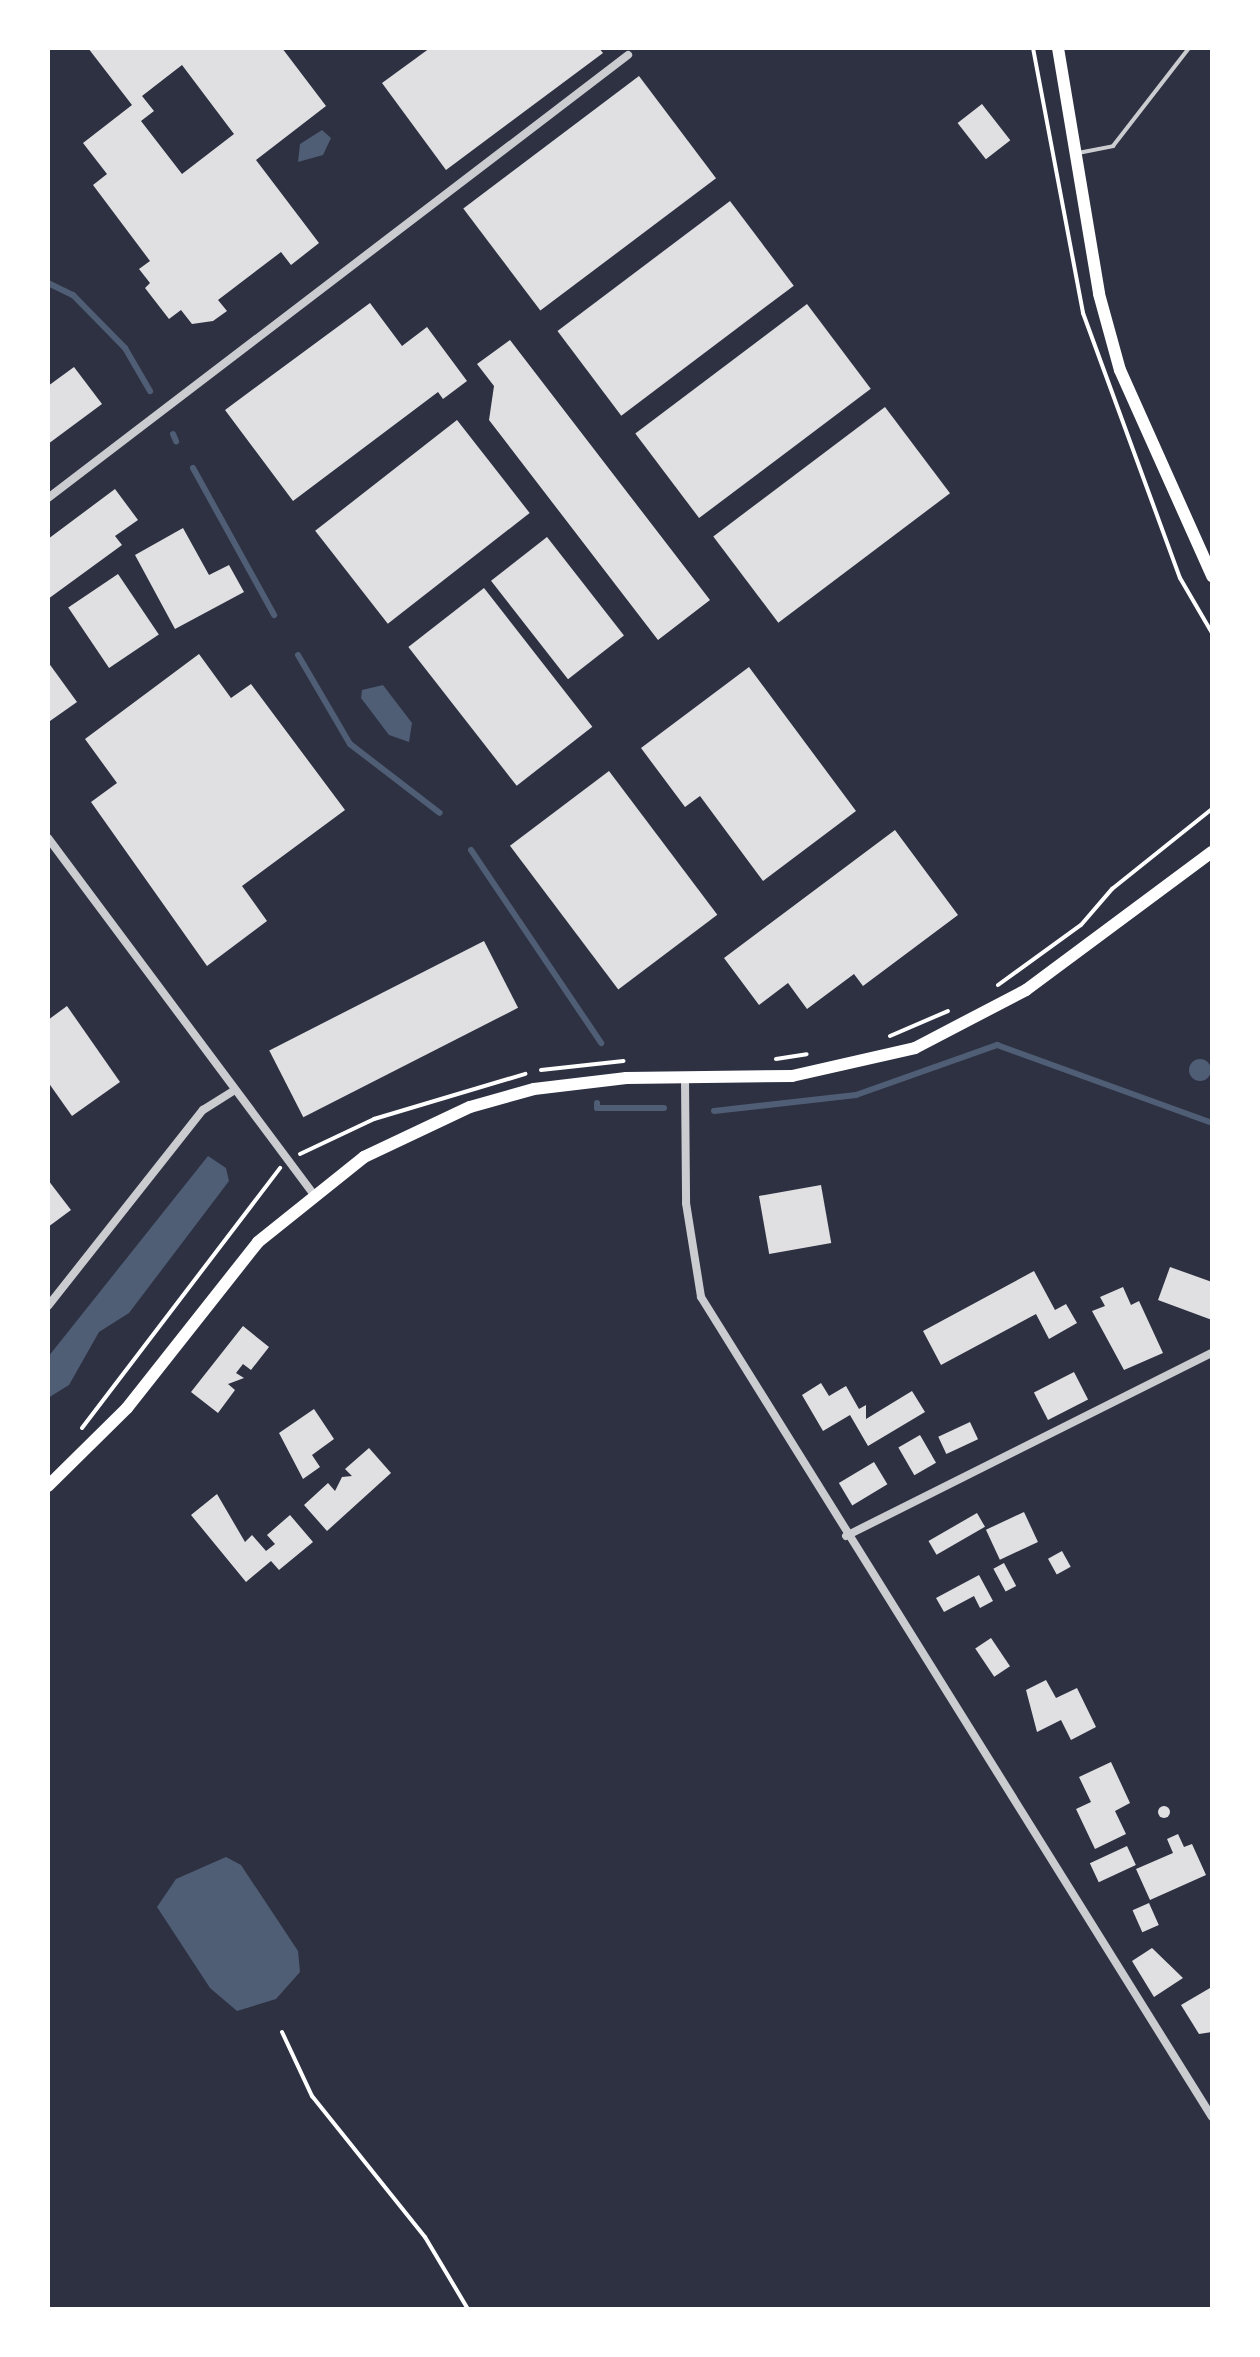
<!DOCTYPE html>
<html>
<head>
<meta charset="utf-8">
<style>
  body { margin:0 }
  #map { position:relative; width:1260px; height:2357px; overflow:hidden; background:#2d3142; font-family:Manrope,sans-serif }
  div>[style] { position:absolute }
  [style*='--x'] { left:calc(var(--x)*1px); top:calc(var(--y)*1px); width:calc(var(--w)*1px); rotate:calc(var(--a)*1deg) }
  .water>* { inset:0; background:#4f5d75 }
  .round { border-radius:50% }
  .stream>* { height:6px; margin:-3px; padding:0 3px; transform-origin:3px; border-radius:3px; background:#4f5d75 }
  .building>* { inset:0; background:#e0e0e3; transform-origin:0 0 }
  .path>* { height:4px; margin:-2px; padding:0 2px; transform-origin:2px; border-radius:2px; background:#fff }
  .service>* { height:4px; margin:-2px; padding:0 2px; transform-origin:2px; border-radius:2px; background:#caccd0 }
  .minor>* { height:8px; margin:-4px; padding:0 4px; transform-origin:4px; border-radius:4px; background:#caccd0 }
  .secondary>* { height:12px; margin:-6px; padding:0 6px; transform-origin:6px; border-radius:6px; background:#fff }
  span { translate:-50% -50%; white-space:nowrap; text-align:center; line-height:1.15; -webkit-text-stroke:6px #fff; paint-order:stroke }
  .frame { position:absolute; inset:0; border:50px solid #fff; pointer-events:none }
</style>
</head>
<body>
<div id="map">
  <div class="water">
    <div style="clip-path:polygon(322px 130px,331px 138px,323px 155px,298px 162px,300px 144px)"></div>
    <div style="clip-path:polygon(383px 685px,412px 723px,409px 742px,389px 735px,361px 698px,362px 690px)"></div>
    <div class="round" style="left:1189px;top:1059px;width:22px;height:22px"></div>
    <div style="clip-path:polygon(208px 1156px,226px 1168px,229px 1181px,129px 1313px,99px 1332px,69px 1385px,48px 1398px,48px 1357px)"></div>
    <div style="clip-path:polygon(226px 1857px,241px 1865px,298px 1951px,300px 1972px,276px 1999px,237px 2011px,210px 1988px,157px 1907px,176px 1879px)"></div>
  </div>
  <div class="stream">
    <div style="--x:48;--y:283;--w:28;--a:26"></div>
    <div style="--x:73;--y:295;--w:74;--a:45.5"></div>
    <div style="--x:125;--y:348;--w:50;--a:59.8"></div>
    <div style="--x:173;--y:434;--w:8;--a:67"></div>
    <div style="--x:193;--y:468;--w:168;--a:61.1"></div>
    <div style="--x:298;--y:655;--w:103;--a:59.7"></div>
    <div style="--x:350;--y:744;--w:113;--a:37.5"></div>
    <div style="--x:471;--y:850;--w:233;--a:56"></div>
    <div style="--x:597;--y:1103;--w:5;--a:90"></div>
    <div style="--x:597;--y:1108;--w:67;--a:0"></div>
    <div style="--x:714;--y:1111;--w:143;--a:-6.4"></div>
    <div style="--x:856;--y:1095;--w:150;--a:-19.5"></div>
    <div style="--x:997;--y:1045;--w:229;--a:19.9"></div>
  </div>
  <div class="building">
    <div style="clip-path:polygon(evenodd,88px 48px,282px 48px,326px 106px,256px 160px,319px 243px,291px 265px,281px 252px,218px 300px,227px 311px,213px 321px,192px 324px,181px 310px,169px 319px,145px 288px,150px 283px,139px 269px,150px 261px,93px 185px,107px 174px,83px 143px,132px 105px,88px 48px,182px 65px,234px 134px,182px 174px,141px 121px,154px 111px,142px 96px,182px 65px)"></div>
    <div style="clip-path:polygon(430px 48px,599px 48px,603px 53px,446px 170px,382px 83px)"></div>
    <div style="left:639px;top:76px;width:128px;height:220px;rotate:53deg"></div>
    <div style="left:982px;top:104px;width:46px;height:31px;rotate:52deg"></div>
    <div style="left:730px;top:201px;width:106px;height:216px;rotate:53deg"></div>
    <div style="clip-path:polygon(370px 303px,402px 346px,427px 327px,467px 381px,443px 399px,438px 392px,293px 501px,225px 410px)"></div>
    <div style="left:807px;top:304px;width:106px;height:215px;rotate:53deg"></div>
    <div style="clip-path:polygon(510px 340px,710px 600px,658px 640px,489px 420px,494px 386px,477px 364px)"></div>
    <div style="clip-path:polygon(74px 367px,102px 404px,48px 444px,48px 386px)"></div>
    <div style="left:885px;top:407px;width:108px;height:215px;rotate:53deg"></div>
    <div style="left:457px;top:420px;width:118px;height:180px;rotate:52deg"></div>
    <div style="clip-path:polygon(115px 489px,138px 520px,115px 536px,122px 545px,48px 599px,48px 539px)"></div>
    <div style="clip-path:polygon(183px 528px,209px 575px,229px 565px,244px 592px,175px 629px,135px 555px)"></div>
    <div style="left:547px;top:537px;width:125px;height:71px;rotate:52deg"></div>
    <div style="left:118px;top:574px;width:73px;height:60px;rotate:56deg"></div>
    <div style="left:484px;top:588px;width:176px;height:96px;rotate:52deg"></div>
    <div style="clip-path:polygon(199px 654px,231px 698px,251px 684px,345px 810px,242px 886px,267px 921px,207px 966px,91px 802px,117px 783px,85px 739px)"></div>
    <div style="clip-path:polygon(48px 662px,77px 702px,50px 721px,48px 718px)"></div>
    <div style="clip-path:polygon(749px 667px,856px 811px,763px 881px,700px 796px,685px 807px,641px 748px)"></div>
    <div style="left:609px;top:771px;width:180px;height:124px;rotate:53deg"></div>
    <div style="clip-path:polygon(895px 830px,958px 915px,863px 986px,854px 974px,807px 1009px,788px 983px,759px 1005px,724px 958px)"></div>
    <div style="left:484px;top:941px;width:75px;height:241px;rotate:63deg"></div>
    <div style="clip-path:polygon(67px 1006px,120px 1082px,72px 1116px,48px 1082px,48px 1020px)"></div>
    <div style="clip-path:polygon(48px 1180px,71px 1210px,48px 1227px)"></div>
    <div style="left:821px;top:1185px;width:59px;height:63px;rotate:80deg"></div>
    <div style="clip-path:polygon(1170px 1267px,1212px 1282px,1212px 1320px,1158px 1300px)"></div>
    <div style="clip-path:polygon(1034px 1271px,1055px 1310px,1066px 1304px,1077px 1323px,1049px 1339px,1036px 1314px,941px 1365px,923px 1331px)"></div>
    <div style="clip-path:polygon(1123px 1287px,1131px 1305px,1139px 1301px,1163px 1353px,1124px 1370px,1092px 1311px,1105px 1306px,1100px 1297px)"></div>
    <div style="clip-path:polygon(243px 1326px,269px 1347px,251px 1370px,243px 1364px,236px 1373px,244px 1378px,228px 1384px,235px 1390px,218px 1413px,191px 1392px)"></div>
    <div style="left:1074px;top:1372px;width:31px;height:45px;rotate:63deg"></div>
    <div style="clip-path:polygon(821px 1383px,829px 1396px,846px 1386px,859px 1409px,866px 1405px,866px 1419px,912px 1391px,925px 1412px,868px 1446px,850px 1415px,823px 1431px,802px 1395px)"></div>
    <div style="clip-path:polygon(314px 1409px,334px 1439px,312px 1455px,320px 1467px,303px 1479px,279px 1433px)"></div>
    <div style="left:970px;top:1422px;width:19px;height:35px;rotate:65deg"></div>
    <div style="left:920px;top:1435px;width:32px;height:25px;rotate:60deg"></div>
    <div style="clip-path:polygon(369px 1448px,391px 1473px,327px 1531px,304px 1505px,328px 1483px,335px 1491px,342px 1477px,352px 1476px,345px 1469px)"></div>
    <div style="left:874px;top:1462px;width:26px;height:41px;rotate:59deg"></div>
    <div style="clip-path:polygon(217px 1494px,245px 1542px,252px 1535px,266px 1551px,275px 1544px,267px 1535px,290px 1515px,313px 1542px,279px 1570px,271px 1561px,246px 1582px,191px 1515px)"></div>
    <div style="left:1024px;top:1512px;width:33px;height:42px;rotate:65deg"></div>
    <div style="left:977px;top:1513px;width:16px;height:56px;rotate:60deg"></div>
    <div style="left:1062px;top:1551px;width:18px;height:16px;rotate:61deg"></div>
    <div style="left:1004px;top:1563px;width:26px;height:12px;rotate:62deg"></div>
    <div style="clip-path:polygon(979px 1575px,993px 1601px,980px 1608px,974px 1596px,944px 1612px,936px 1598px)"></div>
    <div style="left:991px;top:1638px;width:34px;height:19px;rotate:56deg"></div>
    <div style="clip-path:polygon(1046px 1680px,1056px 1698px,1077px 1688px,1096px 1727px,1071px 1740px,1061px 1720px,1037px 1732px,1026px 1690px)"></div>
    <div style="clip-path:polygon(1111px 1762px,1130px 1803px,1115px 1811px,1126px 1834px,1095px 1849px,1076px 1809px,1091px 1802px,1079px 1777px)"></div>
    <div class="round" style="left:1158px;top:1806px;width:12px;height:12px"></div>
    <div style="clip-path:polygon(1178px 1834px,1184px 1847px,1192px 1844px,1206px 1875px,1150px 1900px,1136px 1869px,1173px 1853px,1167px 1839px)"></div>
    <div style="left:1127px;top:1846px;width:21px;height:41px;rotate:65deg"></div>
    <div style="left:1149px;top:1903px;width:24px;height:18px;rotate:66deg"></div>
    <div style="clip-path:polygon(1152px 1948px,1183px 1978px,1154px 1997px,1132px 1961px)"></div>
    <div style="clip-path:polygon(1210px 1988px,1212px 2032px,1199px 2034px,1181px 2005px)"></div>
  </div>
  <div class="path">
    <div style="--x:1033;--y:48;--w:270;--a:79.3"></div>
    <div style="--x:1083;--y:313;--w:282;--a:69.9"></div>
    <div style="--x:1180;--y:578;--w:64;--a:59.8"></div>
    <div style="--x:998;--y:985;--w:102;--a:-35.9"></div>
    <div style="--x:1081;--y:925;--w:48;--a:-49.3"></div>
    <div style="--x:1112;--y:889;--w:128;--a:-38.7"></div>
    <div style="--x:890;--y:1036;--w:63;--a:-23.3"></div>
    <div style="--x:776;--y:1059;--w:31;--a:-9"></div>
    <div style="--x:541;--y:1070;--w:83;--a:-6.2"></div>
    <div style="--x:300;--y:1154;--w:82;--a:-25.3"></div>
    <div style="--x:374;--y:1119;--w:158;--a:-16.6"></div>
    <div style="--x:82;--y:1428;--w:327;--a:-52.7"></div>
    <div style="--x:282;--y:2032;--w:71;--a:64.9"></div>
    <div style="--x:312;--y:2096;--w:181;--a:51.3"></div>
    <div style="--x:425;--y:2237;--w:84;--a:59.2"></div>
  </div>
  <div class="service">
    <div style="--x:1078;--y:153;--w:36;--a:-11"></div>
    <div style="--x:1113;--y:146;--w:124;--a:-52.2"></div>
  </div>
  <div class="minor">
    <div style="--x:48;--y:498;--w:730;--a:-37.37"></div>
    <div style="--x:48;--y:838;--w:443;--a:53.3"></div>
    <div style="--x:685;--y:1079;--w:124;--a:89.5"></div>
    <div style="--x:686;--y:1203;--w:95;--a:80.9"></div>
    <div style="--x:701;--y:1297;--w:966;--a:58.07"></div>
    <div style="--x:48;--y:1306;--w:250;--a:-51.7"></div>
    <div style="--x:203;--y:1110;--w:34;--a:-32"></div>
    <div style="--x:846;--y:1536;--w:409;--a:-26.6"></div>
  </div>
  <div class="secondary">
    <div style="--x:1058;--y:48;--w:249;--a:80.5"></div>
    <div style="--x:1099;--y:294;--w:79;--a:74.6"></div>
    <div style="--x:1120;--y:370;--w:226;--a:65.9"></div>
    <div style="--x:48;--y:1486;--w:111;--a:-44.6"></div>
    <div style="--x:127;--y:1408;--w:211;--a:-51.7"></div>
    <div style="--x:258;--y:1242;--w:136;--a:-38.7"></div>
    <div style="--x:364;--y:1157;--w:117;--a:-25.3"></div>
    <div style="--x:470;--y:1107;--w:66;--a:-15.7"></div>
    <div style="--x:534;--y:1089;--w:93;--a:-6.8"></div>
    <div style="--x:626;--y:1078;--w:166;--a:-0.7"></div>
    <div style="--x:792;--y:1076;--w:126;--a:-12.8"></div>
    <div style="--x:915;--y:1048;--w:125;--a:-27.6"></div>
    <div style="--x:1026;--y:990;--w:232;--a:-36.6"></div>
  </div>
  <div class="frame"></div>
</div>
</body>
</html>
